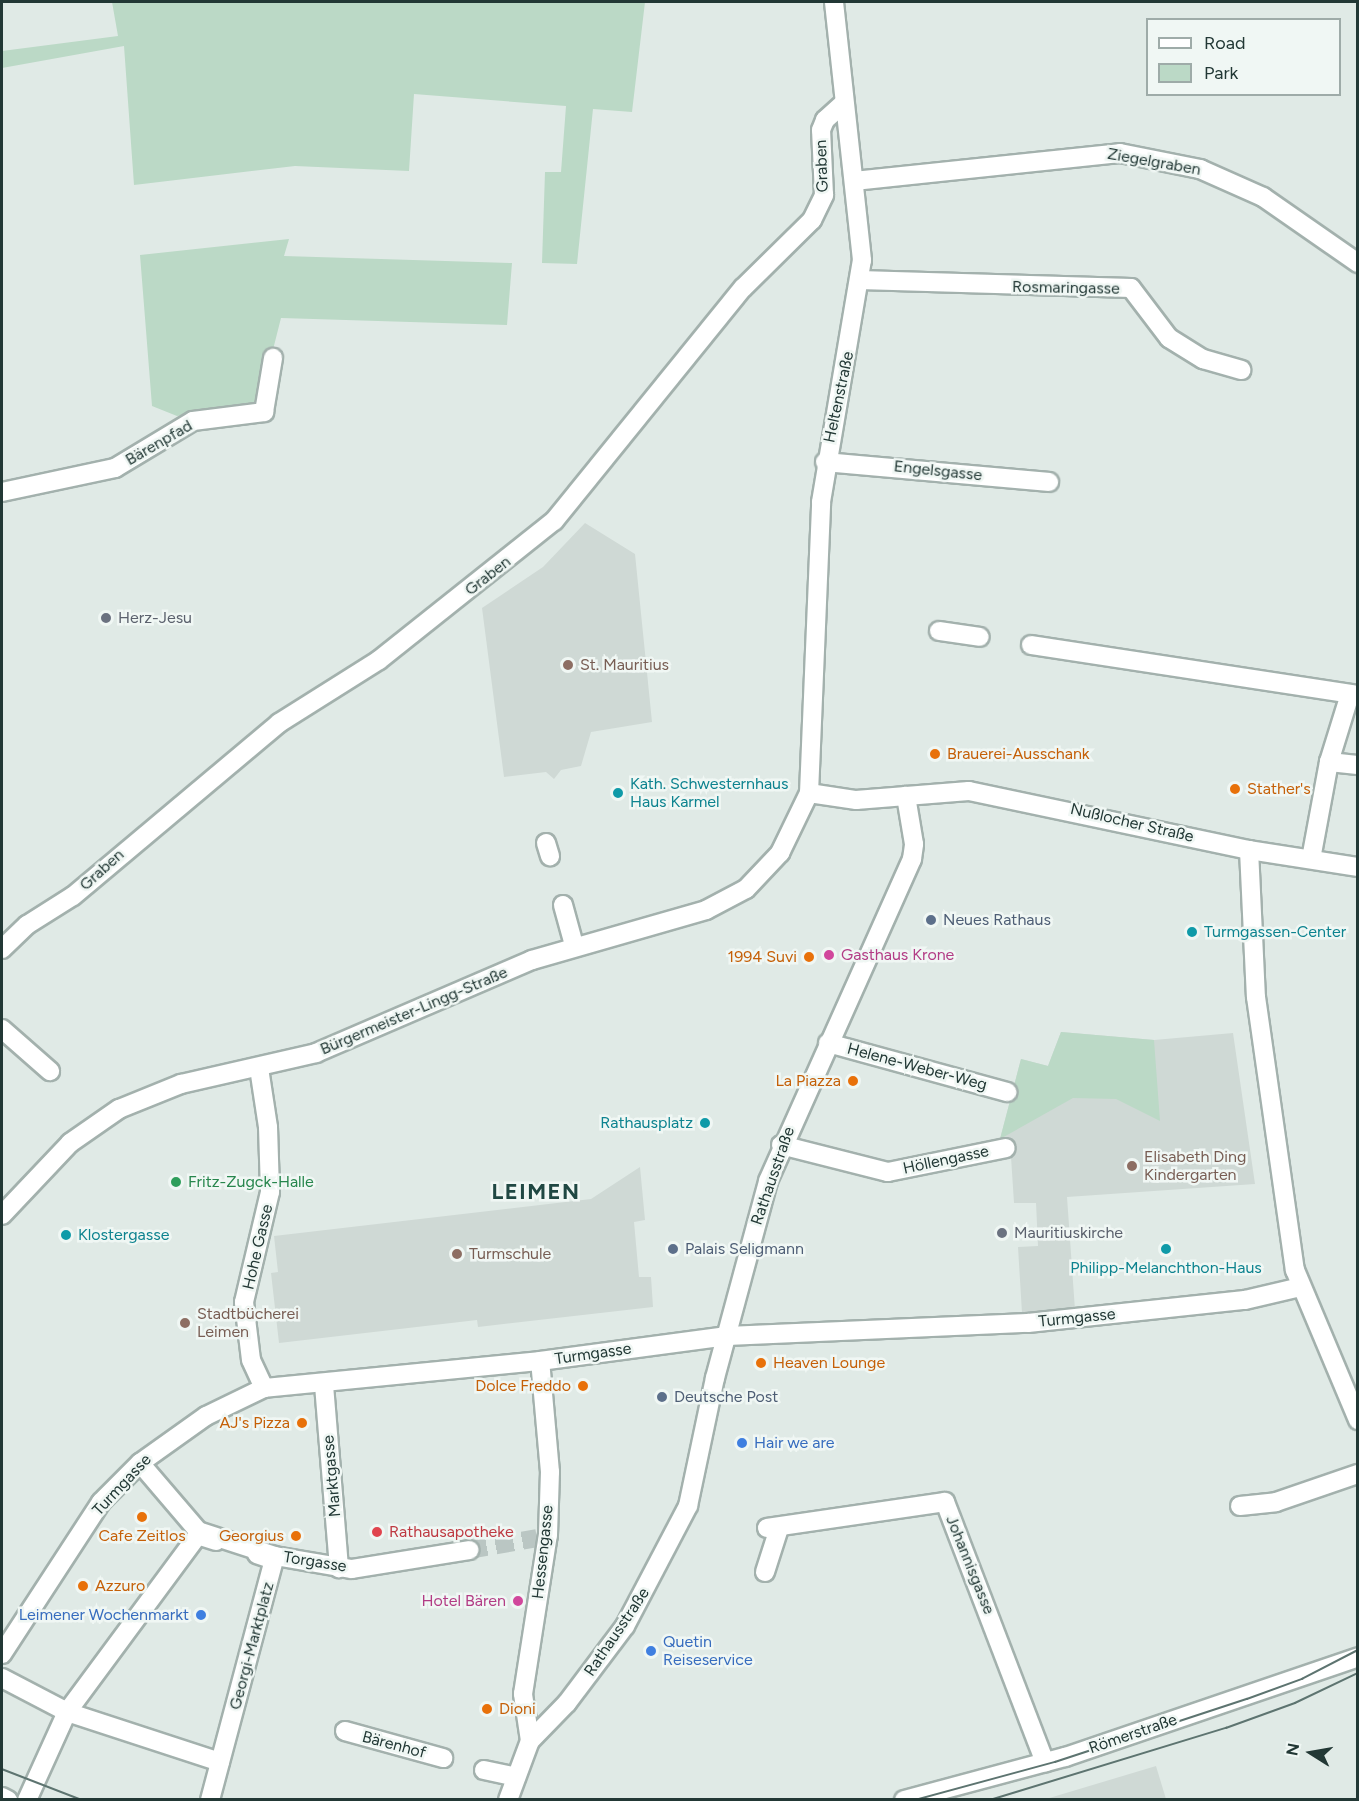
<!DOCTYPE html>
<html>
<head>
<meta charset="utf-8">
<style>
  body { margin:0 }
  #map { position:relative; width:1359px; height:1801px; overflow:hidden; background:#e0eae6; font-family:Figtree,sans-serif }
  div>[style] { position:absolute }
  [style*='--x'] { left:calc(var(--x)*1px); top:calc(var(--y)*1px); width:calc(var(--w)*1px); rotate:calc(var(--a)*1deg) }
  .built>* { inset:0; background:#cfd9d5 }
  .green>* { inset:0; background:#bbd9c6 }
  .minor-tunnel>* { height:18px; margin-top:-9px; transform-origin:0; background:repeating-linear-gradient(90deg,#bac6c3 0 18px,transparent 0 27px) }
  .roads { filter:drop-shadow(2px 0 #a3b1ad) drop-shadow(-2px 0 #a3b1ad) drop-shadow(0 2px #a3b1ad) drop-shadow(0 -2px #a3b1ad) }
  .service>* { height:18px; margin:-9px; padding:0 9px; transform-origin:9px; border-radius:9px; background:#fff }
  .pedestrian>* { height:18px; margin:-9px; padding:0 9px; transform-origin:9px; border-radius:9px; background:#fff }
  .minor>* { height:18px; margin:-9px; padding:0 9px; transform-origin:9px; border-radius:9px; background:#fff }
  .tertiary>* { height:18px; margin:-9px; padding:0 9px; transform-origin:9px; border-radius:9px; background:#fff }
  .secondary>* { height:18px; margin:-9px; padding:0 9px; transform-origin:9px; border-radius:9px; background:#fff }
  .tram>* { height:1.5px; margin:-0.75px; padding:0 0.75px; transform-origin:0.75px; border-radius:0.75px; background:#5d7470 }
  .dots>* { width:16px; height:16px; translate:-50% -50%; box-sizing:border-box; border:3px solid #f0f7f4; border-radius:50% }
  span { translate:-50% -50%; white-space:nowrap; text-align:center; line-height:1.15; -webkit-text-stroke:5px #f0f7f4; paint-order:stroke }
  .street-label { font-size:16px; color:#223835 }
  .worship-label { font-size:16px; color:#5b616d }
  .left { translate:0 -50%; text-align:left }
  .education-label { font-size:16px; color:#785e54 }
  .food-label { font-size:16px; color:#c56008 }
  .right { translate:-100% -50%; text-align:right }
  .culture-label { font-size:16px; color:#0d838f }
  .service-label { font-size:16px; color:#4e5e75 }
  .hotel-label { font-size:16px; color:#b23c85 }
  .leisure-label { font-size:16px; color:#27864d }
  .shop-label { font-size:16px; color:#366cbe }
  .health-label { font-size:16px; color:#be3a42 }
  .district-label { font-size:22px; color:#204843; font-weight:700; letter-spacing:1.5px }
  .frame { position:absolute; inset:0; border:3px solid #223835; pointer-events:none }
  .legend { position:absolute; left:1146px; top:18px; width:195px; height:78px; box-sizing:border-box; background:#f0f7f4; border:2px solid #9eaba8; margin:0; padding:8px 10px; list-style:none; font-size:18px; color:#223835 }
  .legend li { display:flex; align-items:center; gap:12px; height:30px }
  .legend b { width:30px; border:2px solid #9eaba8 }
  .north { position:absolute; left:1281px; top:1723px; width:60px; height:60px; -webkit-text-stroke:4px #f0f7f4; paint-order:stroke; rotate:281deg; font-size:16px; font-weight:700; line-height:24px; text-align:center; color:#223835 }
  .north::after { content:''; display:block; margin:auto; width:21px; height:27px; background:#223835; clip-path:polygon(50% 0,100% 100%,50% 72%,0 100%) }
</style>
</head>
<body>
<div id="map">
  <div class="built">
    <div style="clip-path:polygon(585px 523px,635px 554px,652px 722px,591px 732px,581px 766px,561px 770px,554px 779px,546px 772px,504px 777px,482px 608px,543px 567px)"></div>
    <div style="clip-path:polygon(1061px 1032px,1154px 1040px,1233px 1033px,1255px 1184px,1067px 1197px,1075px 1310px,1022px 1313px,1018px 1247px,1038px 1246px,1036px 1203px,1014px 1203px,1011px 1157px,1000px 1139px,1021px 1059px,1048px 1066px)"></div>
    <div style="clip-path:polygon(640px 1167px,645px 1220px,634px 1222px,639px 1277px,651px 1277px,653px 1307px,478px 1327px,477px 1320px,279px 1343px,271px 1273px,278px 1272px,274px 1236px,591px 1199px)"></div>
    <div style="clip-path:polygon(1156px 1766px,1166px 1799px,1046px 1799px)"></div>
  </div>
  <div class="green">
    <div style="clip-path:polygon(112px 2px,645px 2px,632px 112px,593px 109px,577px 264px,542px 263px,545px 172px,561px 172px,566px 106px,414px 94px,409px 171px,295px 166px,134px 185px,124px 46px,2px 68px,2px 51px,118px 36px)"></div>
    <div style="clip-path:polygon(289px 239px,284px 256px,512px 263px,507px 325px,281px 318px,259px 405px,177px 416px,152px 406px,140px 255px)"></div>
    <div style="clip-path:polygon(1061px 1032px,1154px 1040px,1160px 1121px,1116px 1099px,1073px 1098px,1000px 1139px,1021px 1059px,1048px 1066px)"></div>
  </div>
  <div class="minor-tunnel">
    <div style="--x:469;--y:1550;--w:69;--a:-10"></div>
  </div>
  <div class="roads">
    <div class="service">
      <div style="--x:2;--y:492;--w:116;--a:-12"></div>
      <div style="--x:115;--y:468;--w:91;--a:-31.1"></div>
      <div style="--x:193;--y:421;--w:72;--a:-7.2"></div>
      <div style="--x:264;--y:412;--w:55;--a:-80.5"></div>
      <div style="--x:939;--y:631;--w:41;--a:8.3"></div>
      <div style="--x:1031;--y:645;--w:323;--a:8.7"></div>
      <div style="--x:546;--y:843;--w:14;--a:73"></div>
      <div style="--x:563;--y:905;--w:41;--a:74.6"></div>
      <div style="--x:765;--y:1572;--w:46;--a:-72.3"></div>
      <div style="--x:345;--y:1731;--w:102;--a:15.4"></div>
      <div style="--x:484;--y:1770;--w:33;--a:12"></div>
    </div>
    <div class="pedestrian">
      <div style="--x:216;--y:1541;--w:19;--a:-162"></div>
      <div style="--x:198;--y:1535;--w:220;--a:126.5"></div>
      <div style="--x:67;--y:1712;--w:161;--a:18.1"></div>
      <div style="--x:2;--y:1678;--w:73;--a:27.6"></div>
      <div style="--x:67;--y:1712;--w:97;--a:114.4"></div>
      <div style="--x:210;--y:1800;--w:248;--a:-75.1"></div>
      <div style="--x:274;--y:1560;--w:18;--a:-161"></div>
    </div>
    <div class="minor">
      <div style="--x:854;--y:181;--w:267;--a:-6"></div>
      <div style="--x:1120;--y:153;--w:82;--a:11.3"></div>
      <div style="--x:1200;--y:169;--w:69;--a:24"></div>
      <div style="--x:1263;--y:197;--w:116;--a:34.8"></div>
      <div style="--x:860;--y:280;--w:271;--a:1.7"></div>
      <div style="--x:1131;--y:288;--w:63;--a:52.8"></div>
      <div style="--x:1169;--y:338;--w:40;--a:32"></div>
      <div style="--x:1203;--y:359;--w:40;--a:16"></div>
      <div style="--x:825;--y:462;--w:225;--a:5.1"></div>
      <div style="--x:1329;--y:762;--w:29;--a:6"></div>
      <div style="--x:809;--y:793;--w:48;--a:8.5"></div>
      <div style="--x:856;--y:800;--w:113;--a:-4.6"></div>
      <div style="--x:969;--y:791;--w:286;--a:11.9"></div>
      <div style="--x:1249;--y:850;--w:110;--a:8.9"></div>
      <div style="--x:1249;--y:850;--w:147;--a:87.3"></div>
      <div style="--x:1256;--y:997;--w:276;--a:81.9"></div>
      <div style="--x:1295;--y:1270;--w:163;--a:67.2"></div>
      <div style="--x:1311;--y:859;--w:99;--a:-79.5"></div>
      <div style="--x:1329;--y:762;--w:71;--a:-72.8"></div>
      <div style="--x:1350;--y:694;--w:8;--a:7"></div>
      <div style="--x:2;--y:949;--w:35;--a:-44"></div>
      <div style="--x:27;--y:925;--w:54;--a:-32.2"></div>
      <div style="--x:73;--y:896;--w:269;--a:-40"></div>
      <div style="--x:279;--y:723;--w:118;--a:-32.2"></div>
      <div style="--x:379;--y:660;--w:223;--a:-38.5"></div>
      <div style="--x:554;--y:521;--w:300;--a:-51"></div>
      <div style="--x:743;--y:288;--w:97;--a:-44.6"></div>
      <div style="--x:812;--y:220;--w:28;--a:-64"></div>
      <div style="--x:824;--y:195;--w:65;--a:-92.6"></div>
      <div style="--x:821;--y:130;--w:11;--a:-68"></div>
      <div style="--x:825;--y:120;--w:25;--a:-42"></div>
      <div style="--x:2;--y:1029;--w:64;--a:41.2"></div>
      <div style="--x:828;--y:1043;--w:186;--a:15.3"></div>
      <div style="--x:259;--y:1068;--w:60;--a:81.3"></div>
      <div style="--x:268;--y:1127;--w:65;--a:88.2"></div>
      <div style="--x:270;--y:1192;--w:113;--a:103.3"></div>
      <div style="--x:244;--y:1302;--w:58;--a:83.1"></div>
      <div style="--x:251;--y:1360;--w:31;--a:65"></div>
      <div style="--x:781;--y:1145;--w:110;--a:14.2"></div>
      <div style="--x:888;--y:1172;--w:120;--a:-11.5"></div>
      <div style="--x:324;--y:1385;--w:184;--a:85.3"></div>
      <div style="--x:140;--y:1463;--w:89;--a:49.5"></div>
      <div style="--x:198;--y:1531;--w:81;--a:18"></div>
      <div style="--x:275;--y:1556;--w:78;--a:9.6"></div>
      <div style="--x:352;--y:1569;--w:119;--a:-9.2"></div>
      <div style="--x:1240;--y:1506;--w:36;--a:-6"></div>
      <div style="--x:1276;--y:1502;--w:87;--a:-18.9"></div>
      <div style="--x:767;--y:1528;--w:180;--a:-8.3"></div>
      <div style="--x:945;--y:1502;--w:279;--a:69"></div>
      <div style="--x:2;--y:1654;--w:181;--a:-56.9"></div>
      <div style="--x:101;--y:1502;--w:55;--a:-45"></div>
      <div style="--x:140;--y:1463;--w:81;--a:-35.5"></div>
      <div style="--x:206;--y:1416;--w:64;--a:-25.8"></div>
      <div style="--x:264;--y:1388;--w:277;--a:-5.6"></div>
      <div style="--x:540;--y:1361;--w:189;--a:-7.6"></div>
      <div style="--x:727;--y:1336;--w:301;--a:-2.5"></div>
      <div style="--x:1028;--y:1323;--w:218;--a:-6.1"></div>
      <div style="--x:1245;--y:1300;--w:57;--a:-13.1"></div>
      <div style="--x:530;--y:1741;--w:48;--a:-98.5"></div>
      <div style="--x:523;--y:1694;--w:161;--a:-81.1"></div>
      <div style="--x:548;--y:1535;--w:63;--a:-88.2"></div>
      <div style="--x:550;--y:1472;--w:111;--a:-95.1"></div>
      <div style="--x:508;--y:1800;--w:63;--a:-69.6"></div>
      <div style="--x:530;--y:1741;--w:53;--a:-45.8"></div>
      <div style="--x:567;--y:1703;--w:96;--a:-53"></div>
      <div style="--x:625;--y:1626;--w:136;--a:-62.3"></div>
      <div style="--x:688;--y:1506;--w:131;--a:-78.1"></div>
      <div style="--x:715;--y:1378;--w:204;--a:-74.9"></div>
      <div style="--x:768;--y:1181;--w:353;--a:-65.9"></div>
      <div style="--x:912;--y:859;--w:15;--a:-82"></div>
      <div style="--x:914;--y:844;--w:49;--a:-99.5"></div>
      <div style="--x:904;--y:1800;--w:167;--a:-15"></div>
      <div style="--x:1065;--y:1757;--w:310;--a:-18.8"></div>
    </div>
    <div class="tertiary">
      <div style="--x:2;--y:1215;--w:99;--a:-46.6"></div>
      <div style="--x:70;--y:1143;--w:60;--a:-34.8"></div>
      <div style="--x:119;--y:1109;--w:67;--a:-22"></div>
      <div style="--x:181;--y:1084;--w:139;--a:-12.9"></div>
      <div style="--x:316;--y:1053;--w:235;--a:-23.3"></div>
      <div style="--x:532;--y:960;--w:181;--a:-16"></div>
      <div style="--x:706;--y:910;--w:45;--a:-27.7"></div>
      <div style="--x:746;--y:889;--w:50;--a:-46.6"></div>
      <div style="--x:780;--y:853;--w:67;--a:-64.2"></div>
      <div style="--x:809;--y:793;--w:291;--a:-87.6"></div>
      <div style="--x:821;--y:502;--w:245;--a:-80.4"></div>
      <div style="--x:862;--y:260;--w:260;--a:-96.2"></div>
    </div>
    <div class="secondary">
      <div style="--x:2;--y:1797;--w:7;--a:27"></div>
    </div>
  </div>
  <div class="tram">
    <div style="--x:2;--y:1769;--w:86;--a:21.2"></div>
    <div style="--x:915;--y:1800;--w:145;--a:-15.2"></div>
    <div style="--x:1055;--y:1762;--w:202;--a:-18.2"></div>
    <div style="--x:1247;--y:1699;--w:59;--a:-20"></div>
    <div style="--x:1302;--y:1679;--w:63;--a:-27.4"></div>
    <div style="--x:990;--y:1800;--w:247;--a:-17"></div>
    <div style="--x:1226;--y:1728;--w:73;--a:-19.9"></div>
    <div style="--x:1295;--y:1703;--w:70;--a:-25.5"></div>
  </div>
  <div class="dots">
    <div style="left:106px;top:618px;background:#6b7280"></div>
    <div style="left:568px;top:665px;background:#8d6e63"></div>
    <div style="left:935px;top:754px;background:#e8710a"></div>
    <div style="left:1235px;top:789px;background:#e8710a"></div>
    <div style="left:618px;top:793px;background:#0f9aa8"></div>
    <div style="left:931px;top:920px;background:#5c6f8a"></div>
    <div style="left:1192px;top:932px;background:#0f9aa8"></div>
    <div style="left:829px;top:955px;background:#d1479c"></div>
    <div style="left:809px;top:957px;background:#e8710a"></div>
    <div style="left:853px;top:1081px;background:#e8710a"></div>
    <div style="left:705px;top:1123px;background:#0f9aa8"></div>
    <div style="left:1132px;top:1166px;background:#8d6e63"></div>
    <div style="left:176px;top:1182px;background:#2e9e5b"></div>
    <div style="left:1002px;top:1233px;background:#6b7280"></div>
    <div style="left:66px;top:1235px;background:#0f9aa8"></div>
    <div style="left:673px;top:1249px;background:#5c6f8a"></div>
    <div style="left:1166px;top:1249px;background:#0f9aa8"></div>
    <div style="left:457px;top:1254px;background:#8d6e63"></div>
    <div style="left:185px;top:1323px;background:#8d6e63"></div>
    <div style="left:761px;top:1363px;background:#e8710a"></div>
    <div style="left:583px;top:1386px;background:#e8710a"></div>
    <div style="left:662px;top:1397px;background:#5c6f8a"></div>
    <div style="left:302px;top:1423px;background:#e8710a"></div>
    <div style="left:742px;top:1443px;background:#3f7fe0"></div>
    <div style="left:142px;top:1517px;background:#e8710a"></div>
    <div style="left:377px;top:1532px;background:#e0444e"></div>
    <div style="left:296px;top:1536px;background:#e8710a"></div>
    <div style="left:83px;top:1586px;background:#e8710a"></div>
    <div style="left:518px;top:1601px;background:#d1479c"></div>
    <div style="left:201px;top:1615px;background:#3f7fe0"></div>
    <div style="left:651px;top:1651px;background:#3f7fe0"></div>
    <div style="left:487px;top:1709px;background:#e8710a"></div>
  </div>
  <div class="street-label">
    <span style="left:1154px;top:162px;rotate:10deg">Ziegelgraben</span>
    <span style="left:822px;top:166px;rotate:-92deg">Graben</span>
    <span style="left:1066px;top:288px;rotate:1deg">Rosmaringasse</span>
    <span style="left:839px;top:397px;rotate:-78deg">Heltenstraße</span>
    <span style="left:159px;top:443px;rotate:-30deg">Bärenpfad</span>
    <span style="left:938px;top:471px;rotate:6deg">Engelsgasse</span>
    <span style="left:488px;top:576px;rotate:-38deg">Graben</span>
    <span style="left:1132px;top:823px;rotate:13deg">Nußlocher Straße</span>
    <span style="left:102px;top:870px;rotate:-42deg">Graben</span>
    <span style="left:414px;top:1011px;rotate:-23deg">Bürgermeister-Lingg-Straße</span>
    <span style="left:917px;top:1067px;rotate:15deg">Helene-Weber-Weg</span>
    <span style="left:946px;top:1160px;rotate:-12deg">Höllengasse</span>
    <span style="left:773px;top:1176px;rotate:-71deg">Rathausstraße</span>
    <span style="left:258px;top:1247px;rotate:-77deg">Hohe Gasse</span>
    <span style="left:1077px;top:1318px;rotate:-6deg">Turmgasse</span>
    <span style="left:593px;top:1354px;rotate:-8deg">Turmgasse</span>
    <span style="left:332px;top:1476px;rotate:-95deg">Marktgasse</span>
    <span style="left:122px;top:1485px;rotate:-47deg">Turmgasse</span>
    <span style="left:543px;top:1552px;rotate:-84deg">Hessengasse</span>
    <span style="left:315px;top:1562px;rotate:9deg">Torgasse</span>
    <span style="left:970px;top:1565px;rotate:68deg">Johannisgasse</span>
    <span style="left:617px;top:1632px;rotate:-56deg">Rathausstraße</span>
    <span style="left:252px;top:1646px;rotate:-75deg">Georgi-Marktplatz</span>
    <span style="left:1133px;top:1734px;rotate:-19deg">Römerstraße</span>
    <span style="left:394px;top:1745px;rotate:15deg">Bärenhof</span>
  </div>
  <div class="worship-label">
    <span class="left" style="left:118px;top:618px">Herz-Jesu</span>
    <span class="left" style="left:1014px;top:1233px">Mauritiuskirche</span>
  </div>
  <div class="education-label">
    <span class="left" style="left:580px;top:665px">St. Mauritius</span>
    <span class="left" style="left:1144px;top:1166px">Elisabeth Ding<br>Kindergarten</span>
    <span class="left" style="left:469px;top:1254px">Turmschule</span>
    <span class="left" style="left:197px;top:1323px">Stadtbücherei<br>Leimen</span>
  </div>
  <div class="food-label">
    <span class="left" style="left:947px;top:754px">Brauerei-Ausschank</span>
    <span class="left" style="left:1247px;top:789px">Stather's</span>
    <span class="right" style="left:797px;top:957px">1994 Suvi</span>
    <span class="right" style="left:841px;top:1081px">La Piazza</span>
    <span class="left" style="left:773px;top:1363px">Heaven Lounge</span>
    <span class="right" style="left:571px;top:1386px">Dolce Freddo</span>
    <span class="right" style="left:290px;top:1423px">AJ's Pizza</span>
    <span style="left:142px;top:1536px">Cafe Zeitlos</span>
    <span class="right" style="left:284px;top:1536px">Georgius</span>
    <span class="left" style="left:95px;top:1586px">Azzuro</span>
    <span class="left" style="left:499px;top:1709px">Dioni</span>
  </div>
  <div class="culture-label">
    <span class="left" style="left:630px;top:793px">Kath. Schwesternhaus<br>Haus Karmel</span>
    <span class="left" style="left:1204px;top:932px">Turmgassen-Center</span>
    <span class="right" style="left:693px;top:1123px">Rathausplatz</span>
    <span class="left" style="left:78px;top:1235px">Klostergasse</span>
    <span style="left:1166px;top:1268px">Philipp-Melanchthon-Haus</span>
  </div>
  <div class="service-label">
    <span class="left" style="left:943px;top:920px">Neues Rathaus</span>
    <span class="left" style="left:685px;top:1249px">Palais Seligmann</span>
    <span class="left" style="left:674px;top:1397px">Deutsche Post</span>
  </div>
  <div class="hotel-label">
    <span class="left" style="left:841px;top:955px">Gasthaus Krone</span>
    <span class="right" style="left:506px;top:1601px">Hotel Bären</span>
  </div>
  <div class="leisure-label">
    <span class="left" style="left:188px;top:1182px">Fritz-Zugck-Halle</span>
  </div>
  <div class="shop-label">
    <span class="left" style="left:754px;top:1443px">Hair we are</span>
    <span class="right" style="left:189px;top:1615px">Leimener Wochenmarkt</span>
    <span class="left" style="left:663px;top:1651px">Quetin<br>Reiseservice</span>
  </div>
  <div class="health-label">
    <span class="left" style="left:389px;top:1532px">Rathausapotheke</span>
  </div>
  <div class="district-label">
    <span style="left:536px;top:1192px">LEIMEN</span>
  </div>
  <div class="frame"></div>
  <ul class="legend">
  <li><b style="height:8px;background:#fff"></b>Road</li>
  <li><b style="height:16px;background:#bbd9c6"></b>Park</li>
  </ul>
  <div class="north">N</div>
</div>
</body>
</html>
